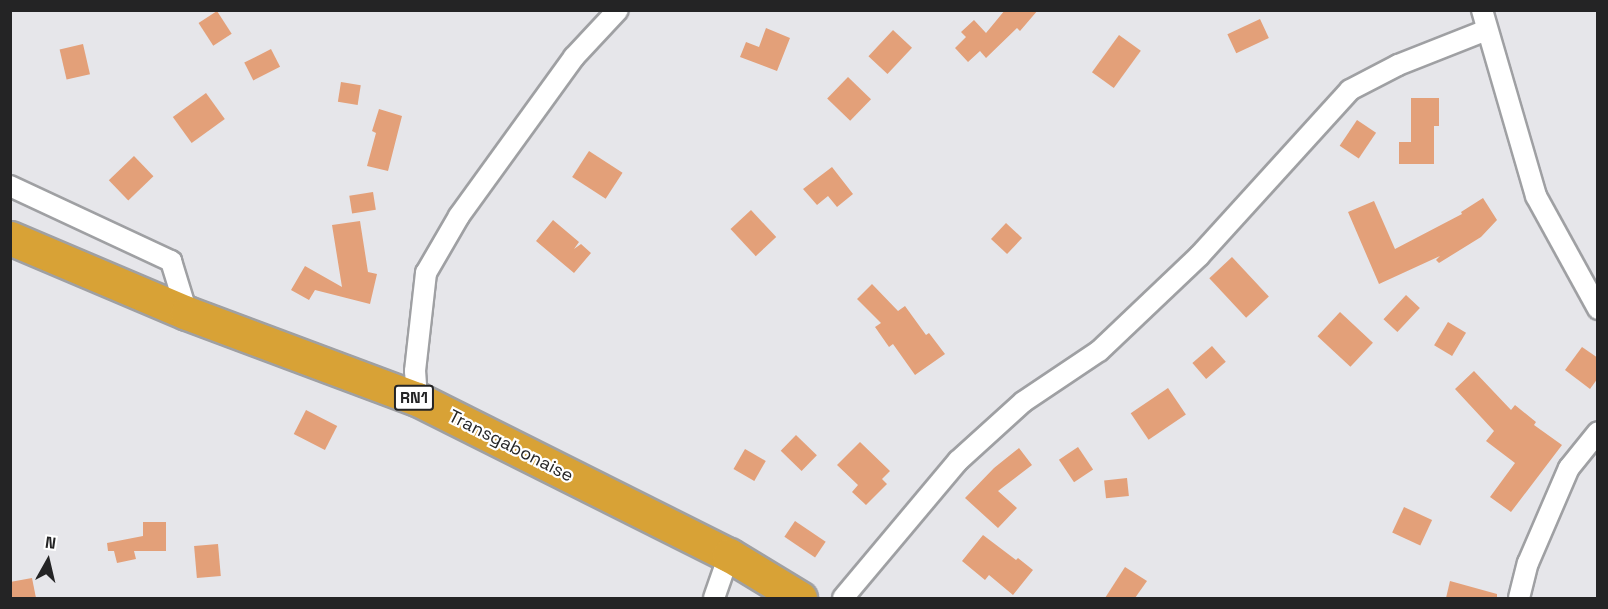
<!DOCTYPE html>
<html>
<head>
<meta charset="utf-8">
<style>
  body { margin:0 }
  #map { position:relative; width:1608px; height:609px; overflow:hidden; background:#e6e6ea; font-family:"Space Grotesk",sans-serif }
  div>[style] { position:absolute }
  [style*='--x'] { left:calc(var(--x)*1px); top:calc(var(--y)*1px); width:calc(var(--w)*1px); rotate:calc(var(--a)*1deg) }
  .building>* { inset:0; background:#e3a079; transform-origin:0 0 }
  .roads { filter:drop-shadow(2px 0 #9fa0a3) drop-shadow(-2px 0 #9fa0a3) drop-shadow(0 2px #9fa0a3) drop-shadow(0 -2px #9fa0a3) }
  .street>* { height:20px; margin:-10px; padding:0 10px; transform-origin:10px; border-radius:10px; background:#fff }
  .highway>* { height:33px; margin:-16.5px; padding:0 16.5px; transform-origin:16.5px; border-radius:16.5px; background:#d8a236 }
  span { translate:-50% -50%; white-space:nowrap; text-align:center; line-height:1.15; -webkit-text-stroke:4.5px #fff; paint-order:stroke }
  .shield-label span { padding:2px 4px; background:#fff; border:2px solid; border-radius:4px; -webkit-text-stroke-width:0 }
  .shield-label { font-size:16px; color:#242425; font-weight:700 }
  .street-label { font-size:18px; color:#242425 }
  .frame { position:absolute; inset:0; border:12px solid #242425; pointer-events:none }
  .north { position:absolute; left:18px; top:531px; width:60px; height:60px; -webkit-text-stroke:4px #fff; paint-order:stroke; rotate:8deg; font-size:16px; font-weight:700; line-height:24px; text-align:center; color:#242425 }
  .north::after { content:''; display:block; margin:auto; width:21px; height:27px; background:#242425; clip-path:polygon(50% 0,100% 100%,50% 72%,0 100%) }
</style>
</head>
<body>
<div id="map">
  <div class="building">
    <div style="clip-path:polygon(1005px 10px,1038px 10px,1020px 31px,1017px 28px,986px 58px,980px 51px,968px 62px,955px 48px,966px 37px,961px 32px,974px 20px,986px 33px)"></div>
    <div style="left:217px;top:11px;width:27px;height:22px;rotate:57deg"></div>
    <div style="left:1260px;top:19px;width:21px;height:36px;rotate:65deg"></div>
    <div style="clip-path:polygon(766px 28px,790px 38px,777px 71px,740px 57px,746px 42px,759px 47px)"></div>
    <div style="left:893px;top:30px;width:26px;height:36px;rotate:43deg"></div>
    <div style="left:1119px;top:35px;width:27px;height:46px;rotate:36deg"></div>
    <div style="left:83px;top:44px;width:31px;height:24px;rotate:77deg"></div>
    <div style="left:271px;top:49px;width:20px;height:30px;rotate:63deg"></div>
    <div style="left:848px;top:77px;width:32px;height:30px;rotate:44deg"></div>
    <div style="left:341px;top:82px;width:20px;height:20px;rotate:9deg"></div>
    <div style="left:206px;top:93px;width:32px;height:41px;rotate:54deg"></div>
    <div style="clip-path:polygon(1411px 98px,1439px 98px,1439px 126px,1434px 126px,1434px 164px,1399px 164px,1399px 142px,1411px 142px)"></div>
    <div style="clip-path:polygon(379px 109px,402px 116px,388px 171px,367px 166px,376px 133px,372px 131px)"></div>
    <div style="left:1357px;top:120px;width:23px;height:31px;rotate:34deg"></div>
    <div style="left:589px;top:151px;width:40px;height:31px;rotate:33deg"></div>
    <div style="left:134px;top:156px;width:28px;height:35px;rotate:46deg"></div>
    <div style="clip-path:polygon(832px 167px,853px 194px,837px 207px,828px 196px,817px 205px,803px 189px)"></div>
    <div style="left:373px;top:192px;width:18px;height:24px;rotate:81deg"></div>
    <div style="clip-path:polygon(1483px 198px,1497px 220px,1481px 237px,1439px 263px,1436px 260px,1440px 256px,1379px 284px,1348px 212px,1374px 201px,1395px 249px,1462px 214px,1461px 212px)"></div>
    <div style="left:751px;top:210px;width:37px;height:28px;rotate:47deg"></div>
    <div style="clip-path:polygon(553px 220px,579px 242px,574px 249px,581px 244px,591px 253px,574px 273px,536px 241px)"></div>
    <div style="clip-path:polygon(360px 221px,368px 272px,377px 274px,370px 304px,315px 290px,309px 300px,291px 290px,305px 266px,342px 287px,332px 225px)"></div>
    <div style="left:1006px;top:223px;width:22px;height:22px;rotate:43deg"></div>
    <div style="left:1232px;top:257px;width:54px;height:31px;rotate:47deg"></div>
    <div style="clip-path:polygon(872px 284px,898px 311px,905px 306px,926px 335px,929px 333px,945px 354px,915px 375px,893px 344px,889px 347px,875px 327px,881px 323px,857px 299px)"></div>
    <div style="left:1406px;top:295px;width:19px;height:33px;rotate:43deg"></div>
    <div style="left:1340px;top:312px;width:45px;height:33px;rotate:43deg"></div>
    <div style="left:1448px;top:322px;width:21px;height:27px;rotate:31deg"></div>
    <div style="left:1212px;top:346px;width:21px;height:26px;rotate:49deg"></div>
    <div style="clip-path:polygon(1582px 347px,1598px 358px,1598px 378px,1590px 389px,1565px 370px)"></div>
    <div style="clip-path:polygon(1474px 371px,1511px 410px,1515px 405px,1536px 422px,1534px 425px,1562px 445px,1511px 512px,1490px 497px,1515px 463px,1486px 441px,1494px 431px,1455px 389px)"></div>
    <div style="left:1168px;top:388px;width:32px;height:45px;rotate:56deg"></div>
    <div style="left:306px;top:410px;width:35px;height:27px;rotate:27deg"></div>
    <div style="left:796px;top:435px;width:29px;height:22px;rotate:44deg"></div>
    <div style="clip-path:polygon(860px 442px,890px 471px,882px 479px,887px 484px,866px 505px,852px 492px,858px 485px,837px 465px)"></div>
    <div style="left:1078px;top:447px;width:27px;height:23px;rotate:56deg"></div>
    <div style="clip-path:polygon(1019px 448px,1032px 465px,998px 491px,1017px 508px,998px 528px,965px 498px,994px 468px)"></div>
    <div style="left:745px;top:449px;width:24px;height:23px;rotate:30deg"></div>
    <div style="left:1127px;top:478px;width:18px;height:23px;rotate:84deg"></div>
    <div style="left:1404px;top:507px;width:31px;height:28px;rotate:25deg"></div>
    <div style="left:795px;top:521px;width:37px;height:19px;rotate:34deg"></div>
    <div style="clip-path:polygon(143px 522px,166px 522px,166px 551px,134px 551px,136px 559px,117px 563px,114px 551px,108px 551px,107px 543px,143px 536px)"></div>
    <div style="clip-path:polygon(983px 535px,1016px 560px,1018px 558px,1033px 570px,1013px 595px,989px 575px,985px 580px,962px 561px)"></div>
    <div style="left:218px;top:544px;width:32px;height:24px;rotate:85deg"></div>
    <div style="clip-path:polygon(1125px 567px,1147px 581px,1135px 598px,1105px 598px)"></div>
    <div style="clip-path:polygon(32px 578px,36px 598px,10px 598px,10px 582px)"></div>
    <div style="clip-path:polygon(1450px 581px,1497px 594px,1497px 598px,1446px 598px)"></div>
  </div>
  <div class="roads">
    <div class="street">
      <div style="--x:1482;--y:10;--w:194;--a:73.8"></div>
      <div style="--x:1536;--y:196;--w:129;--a:61.2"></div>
      <div style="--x:10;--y:186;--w:178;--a:25"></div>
      <div style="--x:171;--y:261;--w:54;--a:72.9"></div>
      <div style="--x:417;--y:399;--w:28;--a:-94"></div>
      <div style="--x:415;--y:371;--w:99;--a:-83.6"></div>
      <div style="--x:426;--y:273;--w:66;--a:-59.9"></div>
      <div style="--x:459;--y:216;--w:196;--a:-54.1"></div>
      <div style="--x:574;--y:57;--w:64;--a:-46.9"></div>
      <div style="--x:714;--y:598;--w:46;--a:-70.8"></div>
      <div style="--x:843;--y:598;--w:179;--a:-50"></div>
      <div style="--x:958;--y:461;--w:88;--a:-42.2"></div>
      <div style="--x:1023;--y:402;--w:92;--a:-33.9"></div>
      <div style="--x:1099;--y:351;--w:138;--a:-43.5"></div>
      <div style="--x:1199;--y:256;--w:224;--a:-47.7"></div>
      <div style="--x:1350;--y:90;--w:54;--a:-27.5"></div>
      <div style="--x:1398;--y:65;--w:96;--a:-21.5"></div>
      <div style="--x:1519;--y:598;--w:36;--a:-76"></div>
      <div style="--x:1528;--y:563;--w:103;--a:-66.7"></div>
      <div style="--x:1569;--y:468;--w:46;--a:-51.1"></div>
    </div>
    <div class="highway">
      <div style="--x:10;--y:238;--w:192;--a:23"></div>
      <div style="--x:187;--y:313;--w:246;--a:20.5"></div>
      <div style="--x:417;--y:399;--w:349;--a:26.6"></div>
      <div style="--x:729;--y:555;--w:83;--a:31.2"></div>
    </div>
  </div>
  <div class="shield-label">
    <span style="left:414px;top:398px">RN1</span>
  </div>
  <div class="street-label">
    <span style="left:511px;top:446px;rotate:27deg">Transgabonaise</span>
  </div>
  <div class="frame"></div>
  <div class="north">N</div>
</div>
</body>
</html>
